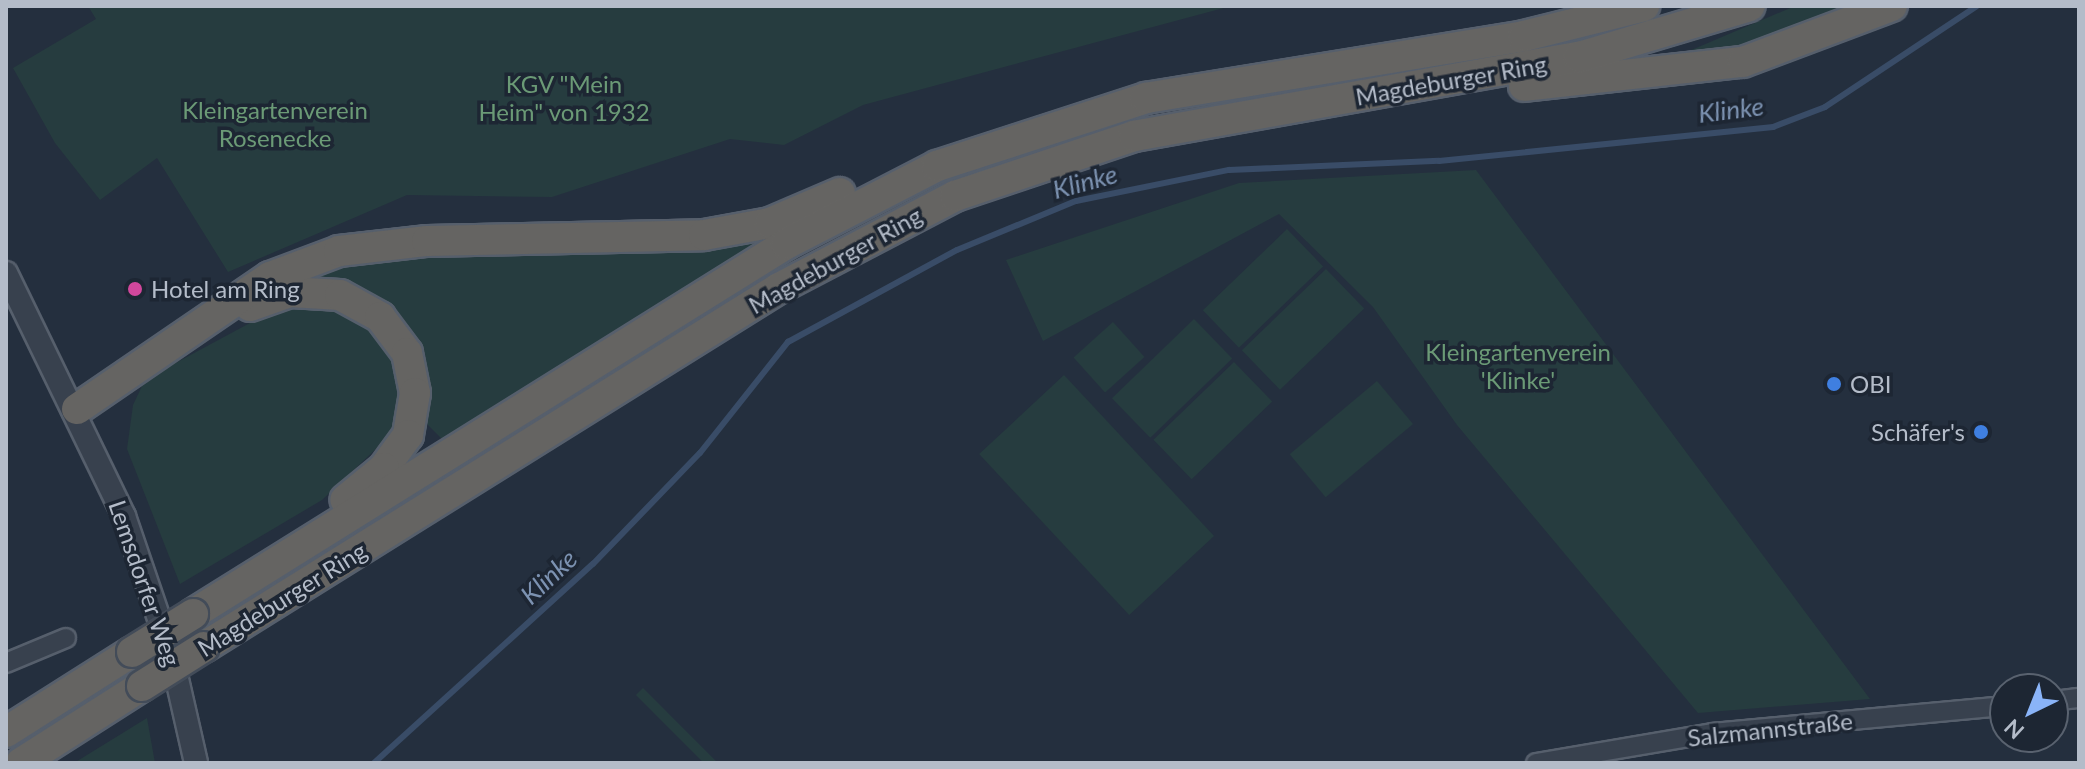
<!DOCTYPE html>
<html>
<head>
<meta charset="utf-8">
<style>
  body { margin:0 }
  #map { position:relative; width:2085px; height:769px; overflow:hidden; background:#242f3e; font-family:Lato,sans-serif }
  div>[style] { position:absolute }
  [style*='--x'] { left:calc(var(--x)*1px); top:calc(var(--y)*1px); width:calc(var(--w)*1px); rotate:calc(var(--a)*1deg) }
  .green>* { inset:0; background:#263c3f; transform-origin:0 0 }
  .stream>* { height:6px; margin:-3px; padding:0 3px; transform-origin:3px; border-radius:3px; background:#394c67 }
  .roads { filter:drop-shadow(2px 0 #565f6c) drop-shadow(-2px 0 #565f6c) drop-shadow(0 2px #565f6c) drop-shadow(0 -2px #565f6c) }
  .minor>* { height:18px; margin:-9px; padding:0 9px; transform-origin:9px; border-radius:9px; background:#38414e }
  .tertiary>* { height:22px; margin:-11px; padding:0 11px; transform-origin:11px; border-radius:11px; background:#38414e }
  .trunk>* { height:30px; margin:-15px; padding:0 15px; transform-origin:15px; border-radius:15px; background:#656462 }
  .bridges { filter:drop-shadow(2px 0 #434c59) drop-shadow(-2px 0 #434c59) drop-shadow(0 2px #434c59) drop-shadow(0 -2px #434c59) }
  .trunk-bridge>* { height:30px; margin:-15px; padding:0 15px; transform-origin:15px; border-radius:15px; background:#656462 }
  .dots>* { width:22px; height:22px; translate:-50% -50%; box-sizing:border-box; border:4px solid #1d2633; border-radius:50% }
  span { translate:-50% -50%; white-space:nowrap; text-align:center; line-height:1.15; -webkit-text-stroke:7px #1d2633; paint-order:stroke }
  .street-label { font-size:24px; color:#b4bcc9 }
  .park-label { font-size:24px; color:#6b9a76 }
  .poi-label { font-size:24px; color:#b4bcc9 }
  .left { translate:0 -50%; text-align:left }
  .right { translate:-100% -50%; text-align:right }
  .water-label { font-size:26px; color:#7c92b1; font-style:italic }
  .frame { position:absolute; inset:0; border:8px solid #b4bcc9; pointer-events:none }
  .north { position:absolute; left:1989px; top:673px; width:80px; height:80px; box-sizing:border-box; background:#1d2633; border:2px solid #59626f; border-radius:50%; rotate:223deg; font-size:22px; font-weight:700; line-height:32px; text-align:center; color:#b4bcc9 }
  .north::after { content:''; display:block; margin:auto; width:28px; height:36px; background:#8ab4f8; clip-path:polygon(50% 0,100% 100%,50% 72%,0 100%) }
</style>
</head>
<body>
<div id="map">
  <div class="green">
    <div style="clip-path:polygon(88px 6px,1231px 6px,863px 105px,784px 145px,730px 139px,552px 197px,407px 195px,228px 272px,157px 158px,100px 200px,55px 143px,13px 68px,96px 19px)"></div>
    <div style="clip-path:polygon(1795px 6px,1867px 6px,1752px 48px,1682px 54px)"></div>
    <div style="clip-path:polygon(1476px 170px,1870px 699px,1698px 713px,1457px 425px,1373px 307px,1279px 214px,1043px 341px,1006px 260px,1239px 183px)"></div>
    <div style="left:1287px;top:229px;width:52px;height:117px;rotate:46deg"></div>
    <div style="clip-path:polygon(774px 235px,443px 440px,427px 424px,428px 404px,338px 281px,320px 278px,319px 270px,377px 256px,660px 251px)"></div>
    <div style="left:1326px;top:269px;width:55px;height:117px;rotate:46deg"></div>
    <div style="clip-path:polygon(287px 303px,354px 312px,391px 349px,403px 388px,397px 429px,322px 500px,180px 584px,127px 449px,133px 405px,142px 386px,170px 366px)"></div>
    <div style="left:1194px;top:319px;width:55px;height:114px;rotate:46deg"></div>
    <div style="left:1113px;top:322px;width:47px;height:53px;rotate:48deg"></div>
    <div style="left:1234px;top:362px;width:55px;height:112px;rotate:46deg"></div>
    <div style="left:1064px;top:375px;width:220px;height:116px;rotate:47deg"></div>
    <div style="left:1377px;top:381px;width:56px;height:114px;rotate:50deg"></div>
    <div style="left:643px;top:688px;width:107px;height:10px;rotate:45deg"></div>
    <div style="clip-path:polygon(147px 718px,155px 763px,74px 763px)"></div>
  </div>
  <div class="stream">
    <div style="--x:374;--y:763;--w:296;--a:-42.3"></div>
    <div style="--x:593;--y:564;--w:154;--a:-46.1"></div>
    <div style="--x:700;--y:453;--w:142;--a:-51.6"></div>
    <div style="--x:788;--y:342;--w:192;--a:-28.6"></div>
    <div style="--x:957;--y:250;--w:129;--a:-22.4"></div>
    <div style="--x:1076;--y:201;--w:156;--a:-11.5"></div>
    <div style="--x:1229;--y:170;--w:210;--a:-2.5"></div>
    <div style="--x:1439;--y:161;--w:336;--a:-5.8"></div>
    <div style="--x:1773;--y:127;--w:56;--a:-21"></div>
    <div style="--x:1825;--y:107;--w:182;--a:-33.6"></div>
  </div>
  <div class="roads">
    <div class="minor">
      <div style="--x:6;--y:663;--w:65;--a:-22.6"></div>
      <div style="--x:2053;--y:701;--w:26;--a:-7"></div>
      <div style="--x:1536;--y:763;--w:180;--a:-9.6"></div>
      <div style="--x:1713;--y:733;--w:293;--a:-5.3"></div>
    </div>
    <div class="tertiary">
      <div style="--x:6;--y:273;--w:270;--a:64.1"></div>
      <div style="--x:124;--y:516;--w:149;--a:71.2"></div>
      <div style="--x:172;--y:657;--w:109;--a:77.2"></div>
    </div>
    <div class="trunk">
      <div style="--x:1524;--y:86;--w:220;--a:-6.3"></div>
      <div style="--x:1743;--y:62;--w:159;--a:-20.6"></div>
      <div style="--x:250;--y:306;--w:42;--a:-19.3"></div>
      <div style="--x:290;--y:292;--w:50;--a:3.4"></div>
      <div style="--x:340;--y:295;--w:46;--a:28.8"></div>
      <div style="--x:380;--y:317;--w:45;--a:53.1"></div>
      <div style="--x:407;--y:353;--w:41;--a:78.7"></div>
      <div style="--x:415;--y:393;--w:43;--a:99.5"></div>
      <div style="--x:408;--y:435;--w:41;--a:126"></div>
      <div style="--x:384;--y:468;--w:50;--a:140.6"></div>
      <div style="--x:77;--y:409;--w:234;--a:-34.4"></div>
      <div style="--x:270;--y:277;--w:74;--a:-20.6"></div>
      <div style="--x:339;--y:251;--w:89;--a:-6.5"></div>
      <div style="--x:427;--y:241;--w:277;--a:-1.2"></div>
      <div style="--x:704;--y:235;--w:67;--a:-10.3"></div>
      <div style="--x:770;--y:223;--w:76;--a:-23.2"></div>
      <div style="--x:193;--y:614;--w:699;--a:-31.96"></div>
      <div style="--x:786;--y:244;--w:170;--a:-27.3"></div>
      <div style="--x:937;--y:166;--w:220;--a:-18"></div>
      <div style="--x:1146;--y:98;--w:383;--a:-9.3"></div>
      <div style="--x:1524;--y:36;--w:124;--a:-14"></div>
      <div style="--x:204;--y:647;--w:678;--a:-31.98"></div>
      <div style="--x:779;--y:288;--w:199;--a:-27.6"></div>
      <div style="--x:955;--y:196;--w:189;--a:-18.5"></div>
      <div style="--x:1134;--y:136;--w:452;--a:-10.1"></div>
      <div style="--x:1579;--y:57;--w:178;--a:-16.6"></div>
      <div style="--x:6;--y:732;--w:149;--a:-32.4"></div>
      <div style="--x:21;--y:763;--w:143;--a:-32.5"></div>
    </div>
  </div>
  <div class="bridges">
    <div class="trunk-bridge">
      <div style="--x:132;--y:652;--w:72;--a:-31.9"></div>
      <div style="--x:142;--y:686;--w:73;--a:-32.2"></div>
    </div>
  </div>
  <div class="dots">
    <div style="left:135px;top:289px;background:#d1479c"></div>
    <div style="left:1834px;top:384px;background:#3f7fe0"></div>
    <div style="left:1981px;top:432px;background:#3f7fe0"></div>
  </div>
  <div class="street-label">
    <span style="left:1451px;top:80px;rotate:-10deg">Magdeburger Ring</span>
    <span style="left:835px;top:260px;rotate:-29deg">Magdeburger Ring</span>
    <span style="left:145px;top:583px;rotate:71deg">Lemsdorfer Weg</span>
    <span style="left:282px;top:599px;rotate:-32deg">Magdeburger Ring</span>
    <span style="left:1770px;top:729px;rotate:-6deg">Salzmannstraße</span>
  </div>
  <div class="park-label">
    <span style="left:564px;top:98px">KGV "Mein<br>Heim" von 1932</span>
    <span style="left:275px;top:124px">Kleingartenverein<br>Rosenecke</span>
    <span style="left:1518px;top:366px">Kleingartenverein<br>'Klinke'</span>
  </div>
  <div class="poi-label">
    <span class="left" style="left:151px;top:289px">Hotel am Ring</span>
    <span class="left" style="left:1850px;top:384px">OBI</span>
    <span class="right" style="left:1965px;top:432px">Schäfer's</span>
  </div>
  <div class="water-label">
    <span style="left:1731px;top:110px;rotate:-7deg">Klinke</span>
    <span style="left:1085px;top:182px;rotate:-15deg">Klinke</span>
    <span style="left:549px;top:577px;rotate:-43deg">Klinke</span>
  </div>
  <div class="frame"></div>
  <div class="north">N</div>
</div>
</body>
</html>
